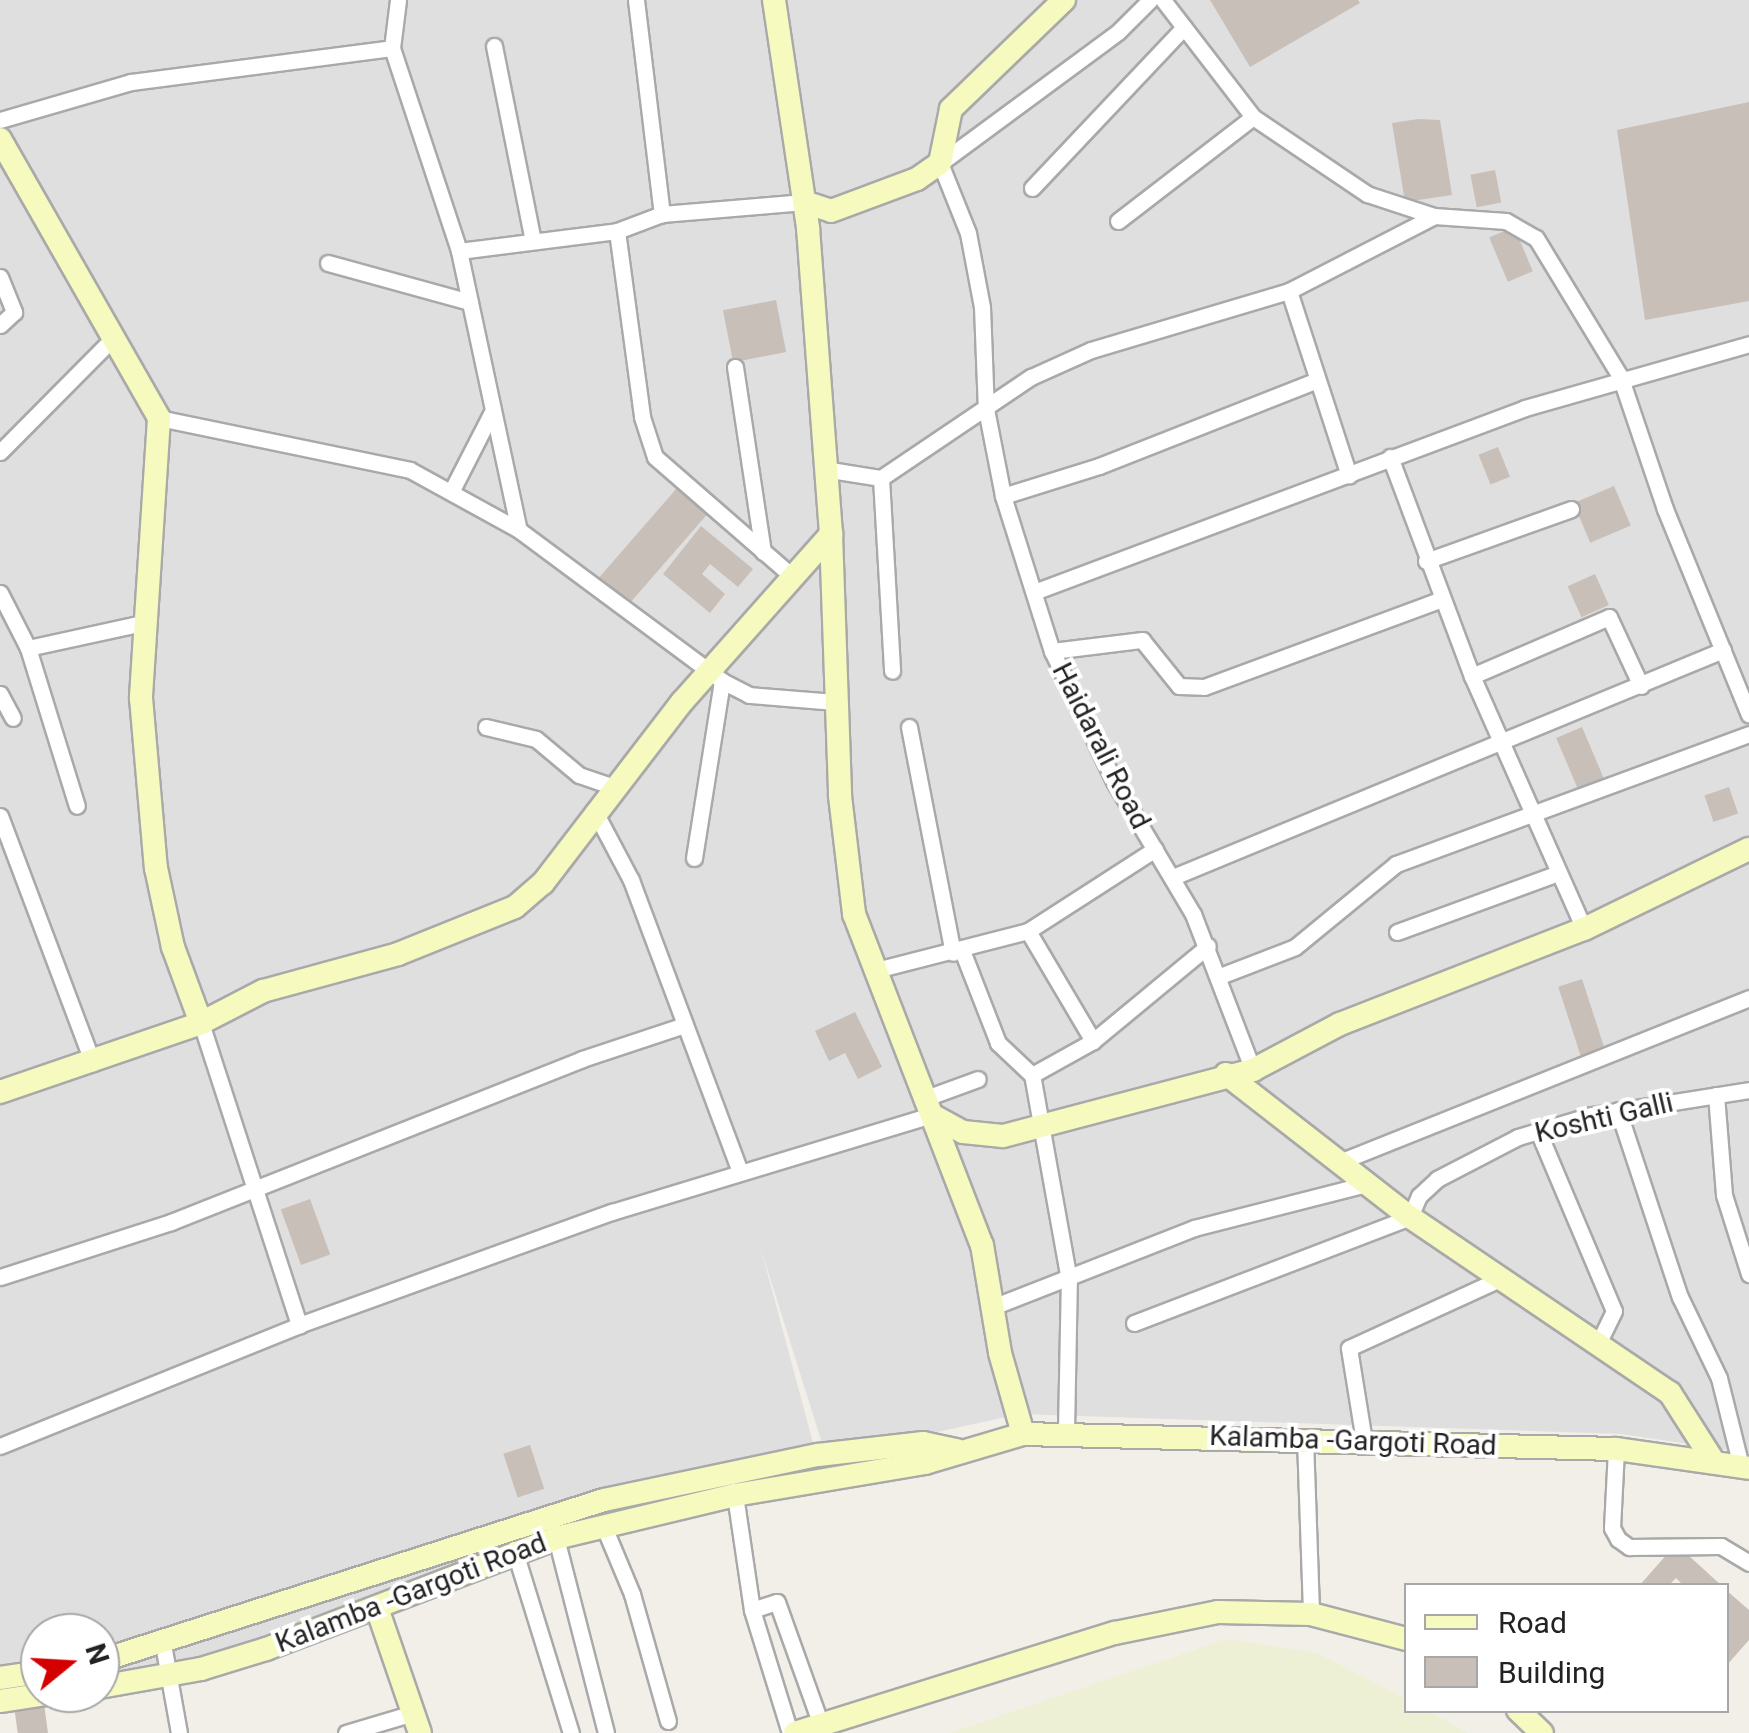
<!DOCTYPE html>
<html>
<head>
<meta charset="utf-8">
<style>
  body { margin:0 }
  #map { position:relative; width:1749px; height:1733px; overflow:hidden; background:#f2efe9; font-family:Roboto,sans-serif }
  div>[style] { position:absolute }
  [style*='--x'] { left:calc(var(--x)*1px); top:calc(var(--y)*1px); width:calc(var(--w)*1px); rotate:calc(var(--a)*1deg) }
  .residential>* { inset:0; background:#e0dfdf }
  .farmland>* { inset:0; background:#eef0d5 }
  .building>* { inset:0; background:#c7bfb8; transform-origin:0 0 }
  .roads { filter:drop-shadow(2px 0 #a9a9a9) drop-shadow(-2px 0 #a9a9a9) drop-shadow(0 2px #a9a9a9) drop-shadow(0 -2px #a9a9a9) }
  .street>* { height:15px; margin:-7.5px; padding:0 7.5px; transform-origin:7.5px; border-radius:7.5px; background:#fff }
  .secondary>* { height:22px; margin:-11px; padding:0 11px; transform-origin:11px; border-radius:11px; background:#f7fabf }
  span { translate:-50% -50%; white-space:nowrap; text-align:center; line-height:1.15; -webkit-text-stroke:8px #fff; paint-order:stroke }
  .street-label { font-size:28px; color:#222 }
  .legend { position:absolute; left:1404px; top:1583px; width:325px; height:130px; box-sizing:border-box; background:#fff; border:2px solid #a7a7a7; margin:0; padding:12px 18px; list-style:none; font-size:30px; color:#222 }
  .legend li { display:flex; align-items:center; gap:20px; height:50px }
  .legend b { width:50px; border:2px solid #a7a7a7 }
  .north { position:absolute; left:20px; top:1613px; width:100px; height:100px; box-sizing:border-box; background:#fff; border:2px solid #a7a7a7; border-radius:50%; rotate:72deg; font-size:28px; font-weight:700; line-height:40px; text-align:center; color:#222 }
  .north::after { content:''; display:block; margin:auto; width:35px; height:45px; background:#d40000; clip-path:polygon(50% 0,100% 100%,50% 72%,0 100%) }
</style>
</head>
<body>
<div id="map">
  <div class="residential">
    <div style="clip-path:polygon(0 0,1749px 0,1749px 1453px,1621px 1434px,1020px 1414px,826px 1456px,761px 1249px,823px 1480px,652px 1515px,343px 1622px,100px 1686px,100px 1633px,40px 1633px,40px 1693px,0 1701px)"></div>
  </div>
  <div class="farmland">
    <div style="clip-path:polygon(1226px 1639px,1317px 1653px,1406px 1699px,1406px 1710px,1428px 1711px,1468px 1733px,950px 1733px)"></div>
  </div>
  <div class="building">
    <div style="clip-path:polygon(1210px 0,1358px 0,1360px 3px,1250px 67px)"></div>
    <div style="clip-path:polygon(1749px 102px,1749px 301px,1645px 320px,1617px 130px)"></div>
    <div style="clip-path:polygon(1418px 119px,1440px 120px,1452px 195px,1405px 202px,1392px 123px)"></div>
    <div style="left:1495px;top:170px;width:33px;height:25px;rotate:79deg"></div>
    <div style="left:1514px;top:227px;width:48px;height:27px;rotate:67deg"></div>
    <div style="left:776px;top:300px;width:53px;height:54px;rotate:79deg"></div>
    <div style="left:1498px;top:447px;width:32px;height:21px;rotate:68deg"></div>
    <div style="left:1614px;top:486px;width:43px;height:44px;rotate:67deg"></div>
    <div style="left:677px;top:488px;width:40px;height:123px;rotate:41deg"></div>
    <div style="clip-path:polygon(701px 526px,753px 569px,738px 587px,710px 564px,702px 574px,725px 594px,710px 613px,663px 574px)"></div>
    <div style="left:1595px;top:574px;width:34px;height:30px;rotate:66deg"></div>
    <div style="left:1582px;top:727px;width:58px;height:28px;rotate:67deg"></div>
    <div style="left:1729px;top:787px;width:28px;height:26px;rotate:71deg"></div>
    <div style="left:1582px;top:979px;width:76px;height:25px;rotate:72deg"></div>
    <div style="clip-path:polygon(855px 1012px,882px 1067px,858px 1079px,845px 1053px,829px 1061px,815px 1031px)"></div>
    <div style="left:310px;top:1199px;width:59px;height:31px;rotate:70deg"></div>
    <div style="left:530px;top:1445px;width:46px;height:28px;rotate:72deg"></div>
    <div style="clip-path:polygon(1676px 1544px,1722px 1586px,1684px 1586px,1676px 1578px,1668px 1586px,1639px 1586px)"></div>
    <div style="clip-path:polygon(1726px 1590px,1749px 1610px,1749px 1640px,1726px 1666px)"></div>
    <div style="left:43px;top:1697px;width:36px;height:30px;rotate:82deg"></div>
  </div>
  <div class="roads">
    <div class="street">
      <div style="--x:398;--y:0;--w:48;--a:97.1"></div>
      <div style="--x:392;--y:48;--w:214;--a:71.7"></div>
      <div style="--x:459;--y:251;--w:285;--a:77.9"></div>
      <div style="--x:636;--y:0;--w:216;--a:83.1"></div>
      <div style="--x:1150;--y:0;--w:45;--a:135"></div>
      <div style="--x:1118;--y:32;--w:221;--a:143.6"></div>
      <div style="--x:940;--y:163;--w:75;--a:68.2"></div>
      <div style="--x:968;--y:233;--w:75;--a:79.3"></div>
      <div style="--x:982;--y:307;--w:102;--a:87.8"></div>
      <div style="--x:986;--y:409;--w:89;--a:78.9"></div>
      <div style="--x:1003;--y:496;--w:163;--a:72.5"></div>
      <div style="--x:1052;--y:651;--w:144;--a:64.5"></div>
      <div style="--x:1114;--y:781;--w:155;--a:59.3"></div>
      <div style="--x:1193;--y:914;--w:167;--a:69"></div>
      <div style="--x:1163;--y:0;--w:148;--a:52.4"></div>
      <div style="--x:1253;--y:117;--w:138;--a:34"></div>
      <div style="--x:1367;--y:194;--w:71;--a:18.2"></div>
      <div style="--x:1434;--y:216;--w:72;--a:4"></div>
      <div style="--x:1506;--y:221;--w:34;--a:30"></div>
      <div style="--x:1536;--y:238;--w:162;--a:58.7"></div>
      <div style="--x:1620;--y:376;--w:140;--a:71.3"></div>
      <div style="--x:1665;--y:509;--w:222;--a:67.8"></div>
      <div style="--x:494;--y:46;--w:195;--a:78.7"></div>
      <div style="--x:0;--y:120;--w:136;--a:-16.2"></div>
      <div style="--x:131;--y:82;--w:263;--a:-7.4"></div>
      <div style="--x:1032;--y:188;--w:221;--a:-46.6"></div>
      <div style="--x:1118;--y:221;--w:170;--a:-37.6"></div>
      <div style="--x:617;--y:231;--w:188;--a:82.3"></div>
      <div style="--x:642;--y:417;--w:42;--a:72"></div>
      <div style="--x:655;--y:457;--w:183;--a:41"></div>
      <div style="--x:459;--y:251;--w:159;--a:-7.2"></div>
      <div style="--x:617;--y:231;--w:48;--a:-20.7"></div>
      <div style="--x:662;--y:214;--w:143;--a:-4.8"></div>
      <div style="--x:328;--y:263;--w:147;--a:15.4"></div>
      <div style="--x:0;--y:277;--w:38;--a:68"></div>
      <div style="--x:14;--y:312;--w:19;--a:137"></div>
      <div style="--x:1289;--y:291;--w:194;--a:72"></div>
      <div style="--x:735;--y:367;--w:187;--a:81.4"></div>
      <div style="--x:159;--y:418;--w:256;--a:11.7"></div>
      <div style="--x:410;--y:470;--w:124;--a:28.8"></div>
      <div style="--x:519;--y:530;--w:253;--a:36.6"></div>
      <div style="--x:722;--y:681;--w:30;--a:27"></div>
      <div style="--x:749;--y:695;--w:85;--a:4.7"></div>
      <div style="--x:0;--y:452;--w:163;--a:-45.2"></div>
      <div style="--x:1390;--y:457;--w:234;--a:69.5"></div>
      <div style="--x:1472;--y:676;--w:277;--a:66.1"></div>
      <div style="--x:824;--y:469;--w:58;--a:9"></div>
      <div style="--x:881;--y:478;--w:181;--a:-34"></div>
      <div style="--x:1031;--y:377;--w:66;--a:-24.2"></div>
      <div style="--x:1091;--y:350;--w:207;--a:-16.6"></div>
      <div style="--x:1289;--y:291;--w:163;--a:-27.3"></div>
      <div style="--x:881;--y:478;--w:193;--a:86.7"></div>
      <div style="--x:451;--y:492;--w:92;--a:-62.9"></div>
      <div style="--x:1003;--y:496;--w:101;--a:-17.4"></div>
      <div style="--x:1099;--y:466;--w:232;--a:-21.5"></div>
      <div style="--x:1426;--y:561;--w:154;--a:-19.7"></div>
      <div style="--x:1034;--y:592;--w:524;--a:-20.54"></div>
      <div style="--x:1525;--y:408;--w:233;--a:-15.9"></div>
      <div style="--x:0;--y:593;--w:62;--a:63"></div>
      <div style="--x:28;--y:648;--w:118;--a:-12.3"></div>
      <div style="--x:28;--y:648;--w:165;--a:72.8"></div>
      <div style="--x:1052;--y:651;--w:91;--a:-7"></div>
      <div style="--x:1142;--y:640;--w:59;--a:51.2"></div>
      <div style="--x:1179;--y:686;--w:25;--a:2"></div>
      <div style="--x:1204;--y:687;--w:254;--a:-20.3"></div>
      <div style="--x:1472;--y:676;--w:149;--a:-23.3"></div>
      <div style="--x:1609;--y:617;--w:76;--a:65.1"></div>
      <div style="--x:0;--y:694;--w:27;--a:62"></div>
      <div style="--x:486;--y:727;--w:51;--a:13.5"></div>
      <div style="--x:536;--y:739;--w:56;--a:39.9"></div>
      <div style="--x:579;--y:775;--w:39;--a:19"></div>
      <div style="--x:909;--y:727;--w:230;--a:79"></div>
      <div style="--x:594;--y:810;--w:79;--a:62.1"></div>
      <div style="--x:631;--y:880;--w:312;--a:69.5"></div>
      <div style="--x:0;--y:816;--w:264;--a:69.4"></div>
      <div style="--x:694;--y:858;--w:179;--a:-81"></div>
      <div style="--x:1173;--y:877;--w:595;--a:-22.43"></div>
      <div style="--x:1028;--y:931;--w:128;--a:59.4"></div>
      <div style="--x:1397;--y:932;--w:171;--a:-20.1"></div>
      <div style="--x:963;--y:953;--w:97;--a:68.7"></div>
      <div style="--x:998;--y:1043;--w:47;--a:43.3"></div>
      <div style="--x:876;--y:970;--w:157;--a:-14.4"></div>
      <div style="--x:1028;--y:931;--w:151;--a:-32.8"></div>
      <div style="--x:1220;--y:976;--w:80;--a:-21.1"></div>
      <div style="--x:1295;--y:947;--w:131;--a:-39.4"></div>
      <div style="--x:1396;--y:864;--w:376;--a:-20.2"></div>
      <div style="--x:201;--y:1023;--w:318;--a:72"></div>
      <div style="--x:299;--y:1325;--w:333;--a:-19.9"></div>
      <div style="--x:612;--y:1212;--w:334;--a:-16.9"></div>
      <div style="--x:1716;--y:1095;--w:100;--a:85.4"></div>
      <div style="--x:1724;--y:1195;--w:83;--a:72.4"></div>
      <div style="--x:926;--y:1098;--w:55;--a:-20.1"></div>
      <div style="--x:1618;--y:1110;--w:197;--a:71.7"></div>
      <div style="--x:1680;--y:1297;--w:90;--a:64.3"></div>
      <div style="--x:1719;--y:1378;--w:91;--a:76"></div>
      <div style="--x:1538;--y:1131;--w:195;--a:67.1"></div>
      <div style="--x:1614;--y:1311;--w:39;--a:116"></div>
      <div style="--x:1337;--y:1163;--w:444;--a:-21.8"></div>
      <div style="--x:0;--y:1277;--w:180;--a:-17.8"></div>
      <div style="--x:171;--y:1222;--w:442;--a:-21.6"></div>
      <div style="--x:582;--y:1059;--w:108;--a:-18.3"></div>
      <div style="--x:995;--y:1306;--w:214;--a:-21.4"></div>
      <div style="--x:1194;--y:1228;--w:178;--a:-14.3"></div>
      <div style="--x:1134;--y:1323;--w:296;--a:-21"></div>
      <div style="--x:1410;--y:1217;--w:23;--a:-67"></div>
      <div style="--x:1419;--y:1196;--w:25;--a:-43"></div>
      <div style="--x:1437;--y:1179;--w:91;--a:-27.4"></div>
      <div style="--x:1518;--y:1137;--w:77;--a:-16.6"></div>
      <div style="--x:1592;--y:1115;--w:159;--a:-9"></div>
      <div style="--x:1066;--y:1431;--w:151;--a:-88.9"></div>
      <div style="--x:1069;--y:1280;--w:208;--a:-100.2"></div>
      <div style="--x:1032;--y:1075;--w:70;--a:-29.1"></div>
      <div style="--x:1093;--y:1041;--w:149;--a:-39.6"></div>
      <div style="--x:1305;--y:1439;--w:175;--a:88"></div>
      <div style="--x:1364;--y:1441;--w:94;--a:-99.2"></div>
      <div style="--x:1349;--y:1348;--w:166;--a:-24.6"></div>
      <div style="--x:0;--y:1446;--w:323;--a:-22"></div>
      <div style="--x:1616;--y:1449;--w:79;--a:92.9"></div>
      <div style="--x:1612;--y:1528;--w:13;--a:61"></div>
      <div style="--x:1618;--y:1539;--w:14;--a:36"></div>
      <div style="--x:1629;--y:1547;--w:92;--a:-0.6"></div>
      <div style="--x:1721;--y:1546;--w:33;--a:31"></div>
      <div style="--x:735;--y:1495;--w:116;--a:81.6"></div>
      <div style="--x:752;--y:1610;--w:129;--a:72.8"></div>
      <div style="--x:604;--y:1527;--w:73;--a:67.3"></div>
      <div style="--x:632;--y:1594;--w:132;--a:74.2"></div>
      <div style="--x:556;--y:1538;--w:201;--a:75.6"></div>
      <div style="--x:514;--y:1549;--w:193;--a:72.8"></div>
      <div style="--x:752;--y:1610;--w:26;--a:-18"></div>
      <div style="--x:777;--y:1602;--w:131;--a:70.3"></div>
      <div style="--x:163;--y:1644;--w:90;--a:79.8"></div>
      <div style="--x:346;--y:1733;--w:70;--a:-16.6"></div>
    </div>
    <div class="secondary">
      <div style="--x:774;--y:0;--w:231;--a:81.5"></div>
      <div style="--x:808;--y:228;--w:307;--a:85.7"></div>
      <div style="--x:831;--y:534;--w:262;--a:88"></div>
      <div style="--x:840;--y:796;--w:119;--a:83.2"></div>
      <div style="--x:854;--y:914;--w:355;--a:68.9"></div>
      <div style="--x:982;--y:1245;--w:109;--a:80.5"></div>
      <div style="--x:1000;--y:1353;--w:84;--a:74.1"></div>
      <div style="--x:0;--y:139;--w:321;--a:60.3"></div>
      <div style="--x:159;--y:418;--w:281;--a:93.7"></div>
      <div style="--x:141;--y:698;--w:171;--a:85"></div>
      <div style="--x:156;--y:868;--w:81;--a:77.9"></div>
      <div style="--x:173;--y:947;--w:81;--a:69.8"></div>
      <div style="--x:804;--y:202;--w:28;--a:18"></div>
      <div style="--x:831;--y:211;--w:92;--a:-20.4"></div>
      <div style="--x:917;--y:179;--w:28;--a:-35"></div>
      <div style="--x:940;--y:163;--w:55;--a:-78.5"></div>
      <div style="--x:951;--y:109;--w:157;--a:-44"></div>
      <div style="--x:1226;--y:1074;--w:233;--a:37.9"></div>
      <div style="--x:1410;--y:1217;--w:314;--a:34.1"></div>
      <div style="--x:1670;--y:1393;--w:82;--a:57.5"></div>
      <div style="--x:0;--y:1092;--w:213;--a:-18.9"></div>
      <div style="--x:201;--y:1023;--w:70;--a:-27.3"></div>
      <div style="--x:263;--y:991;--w:140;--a:-15.3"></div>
      <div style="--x:398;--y:954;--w:126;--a:-21.9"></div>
      <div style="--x:515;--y:907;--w:37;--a:-41"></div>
      <div style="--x:543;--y:883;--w:228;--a:-52.5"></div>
      <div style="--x:682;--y:702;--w:225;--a:-48.4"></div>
      <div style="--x:932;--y:1115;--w:35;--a:29"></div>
      <div style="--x:963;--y:1132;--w:40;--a:5.7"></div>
      <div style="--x:1003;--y:1136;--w:259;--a:-14.8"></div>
      <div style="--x:1253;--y:1070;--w:98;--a:-27.9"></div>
      <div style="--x:1340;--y:1024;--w:262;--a:-21.3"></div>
      <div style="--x:1584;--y:929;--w:183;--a:-25.9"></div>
      <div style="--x:377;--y:1608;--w:132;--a:71"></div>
      <div style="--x:100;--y:1661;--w:529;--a:-17.72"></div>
      <div style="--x:604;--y:1500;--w:219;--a:-11.9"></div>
      <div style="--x:818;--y:1455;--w:106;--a:-6.5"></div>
      <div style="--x:923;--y:1443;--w:35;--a:12"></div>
      <div style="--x:0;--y:1678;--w:40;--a:-8.5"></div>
      <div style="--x:100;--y:1687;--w:103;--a:-10.1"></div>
      <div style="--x:201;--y:1669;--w:68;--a:-17.1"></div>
      <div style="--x:266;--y:1649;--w:311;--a:-20.9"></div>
      <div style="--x:556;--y:1538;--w:184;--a:-13.5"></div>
      <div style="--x:735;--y:1495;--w:193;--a:-9.6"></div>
      <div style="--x:925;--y:1463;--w:102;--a:-16.5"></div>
      <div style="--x:1023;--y:1434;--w:593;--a:1.45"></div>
      <div style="--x:1616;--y:1449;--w:134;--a:8.1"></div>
      <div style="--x:0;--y:1701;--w:54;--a:-8.6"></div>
      <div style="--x:1518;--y:1710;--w:33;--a:44"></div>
      <div style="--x:795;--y:1733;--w:335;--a:-17.4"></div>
      <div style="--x:1115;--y:1633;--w:105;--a:-11.5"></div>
      <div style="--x:1218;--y:1612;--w:93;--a:1.2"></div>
      <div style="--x:1311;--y:1614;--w:98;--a:14.7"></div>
    </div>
  </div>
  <div class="street-label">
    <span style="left:1101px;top:746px;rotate:63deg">Haidarali Road</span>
    <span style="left:1604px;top:1118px;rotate:-13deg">Koshti Galli</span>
    <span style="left:1353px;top:1441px;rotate:2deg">Kalamba -Gargoti Road</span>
    <span style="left:411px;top:1593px;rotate:-21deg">Kalamba -Gargoti Road</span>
  </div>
  <ul class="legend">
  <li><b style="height:12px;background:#f7fabf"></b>Road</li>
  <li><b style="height:28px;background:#c7bfb8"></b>Building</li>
  </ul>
  <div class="north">N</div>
</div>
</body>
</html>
